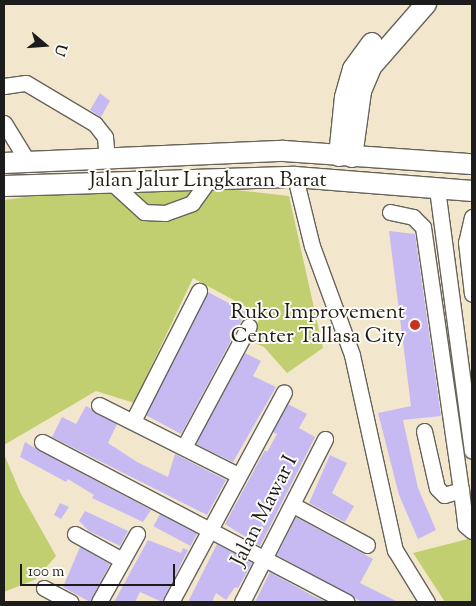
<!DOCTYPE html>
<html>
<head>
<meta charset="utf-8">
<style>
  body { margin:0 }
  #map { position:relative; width:476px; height:606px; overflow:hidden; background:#f2e7cd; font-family:"Sorts Mill Goudy",serif }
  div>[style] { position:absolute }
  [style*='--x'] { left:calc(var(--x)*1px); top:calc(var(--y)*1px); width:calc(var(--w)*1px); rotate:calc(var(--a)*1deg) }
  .green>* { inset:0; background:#c2cf71 }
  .building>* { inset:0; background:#c7baf3; transform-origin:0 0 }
  .roads { filter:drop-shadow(1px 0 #67635a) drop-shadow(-1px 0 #67635a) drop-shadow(0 1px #67635a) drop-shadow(0 -1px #67635a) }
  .minor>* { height:15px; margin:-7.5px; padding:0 7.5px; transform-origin:7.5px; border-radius:7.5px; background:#fff }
  .major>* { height:20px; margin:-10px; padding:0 10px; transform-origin:10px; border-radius:10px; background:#fff }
  .dots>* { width:14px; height:14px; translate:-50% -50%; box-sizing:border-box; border:2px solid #fdfcf7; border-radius:50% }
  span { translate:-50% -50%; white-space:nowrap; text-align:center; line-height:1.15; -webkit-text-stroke:4px #fdfcf7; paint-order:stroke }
  .street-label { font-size:21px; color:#1c1c1c }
  .poi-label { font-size:21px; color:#1c1c1c }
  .right { translate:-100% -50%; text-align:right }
  .frame { position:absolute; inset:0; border:5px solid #1c1c1c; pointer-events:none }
  .north { position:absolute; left:20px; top:20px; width:50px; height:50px; -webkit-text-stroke:4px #fdfcf7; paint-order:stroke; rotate:108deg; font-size:14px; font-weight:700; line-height:20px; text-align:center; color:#1c1c1c }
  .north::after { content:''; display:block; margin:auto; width:18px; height:22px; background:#1c1c1c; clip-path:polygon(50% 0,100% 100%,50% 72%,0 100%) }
  .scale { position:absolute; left:20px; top:564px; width:155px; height:22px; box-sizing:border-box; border:2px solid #1c1c1c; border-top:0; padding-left:6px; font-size:15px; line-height:18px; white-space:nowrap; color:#1c1c1c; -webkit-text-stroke:4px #fdfcf7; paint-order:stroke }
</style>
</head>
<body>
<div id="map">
  <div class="green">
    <div style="clip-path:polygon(218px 188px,289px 196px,323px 348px,287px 373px,264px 347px,250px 341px,261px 315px,193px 278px,134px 403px,96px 391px,4px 445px,4px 200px,78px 190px)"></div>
    <div style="clip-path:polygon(4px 454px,20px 492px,56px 556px,36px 579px,4px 592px)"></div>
    <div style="clip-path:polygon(472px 538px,472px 602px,445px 602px,413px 553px)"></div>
  </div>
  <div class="building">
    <div style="clip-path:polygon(100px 93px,110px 101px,101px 117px,90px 110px)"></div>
    <div style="clip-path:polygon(389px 231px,415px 234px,441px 416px,403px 420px,418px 488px,436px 530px,418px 539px,399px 495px,378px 413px,411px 406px)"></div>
    <div style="left:208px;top:292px;width:43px;height:138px;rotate:28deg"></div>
    <div style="clip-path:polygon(245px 353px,261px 361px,253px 376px,276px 387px,233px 462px,196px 444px)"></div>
    <div style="clip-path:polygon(288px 404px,307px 414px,299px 428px,315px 437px,260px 546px,225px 524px,265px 450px,267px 452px,277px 434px,273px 432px)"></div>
    <div style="clip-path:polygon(86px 406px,117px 424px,108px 443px,137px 462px,168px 477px,175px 454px,226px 480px,207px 515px,52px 437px,62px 417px,76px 424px)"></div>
    <div style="clip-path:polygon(25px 442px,38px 450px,151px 510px,143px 522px,92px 498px,94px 495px,68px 479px,66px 482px,20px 457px)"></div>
    <div style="clip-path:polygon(330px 455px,347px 463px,332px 493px,354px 506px,345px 522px,309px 503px)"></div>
    <div style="clip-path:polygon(60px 503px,69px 507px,61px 519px,54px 515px)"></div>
    <div style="clip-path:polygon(85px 511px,128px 531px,120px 546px,89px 531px,79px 521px)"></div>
    <div style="left:160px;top:514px;width:42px;height:14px;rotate:28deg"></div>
    <div style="clip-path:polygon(296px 517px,373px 559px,360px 583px,398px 602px,362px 602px,277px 555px)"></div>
    <div style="clip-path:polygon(148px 540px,181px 553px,183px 548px,188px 550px,162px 602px,140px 592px,135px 602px,114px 602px)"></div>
    <div style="clip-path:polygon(217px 544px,252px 563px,238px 588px,235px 587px,226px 600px,216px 593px,212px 602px,188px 602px)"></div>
    <div style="clip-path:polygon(80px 547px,110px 564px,90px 602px,63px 587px)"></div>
    <div style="clip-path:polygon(270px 572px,313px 596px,327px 602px,255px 602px)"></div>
  </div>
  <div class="roads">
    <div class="minor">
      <div style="--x:4;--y:86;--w:22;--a:-8"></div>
      <div style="--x:26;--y:83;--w:80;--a:30.7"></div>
      <div style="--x:95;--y:124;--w:16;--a:52"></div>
      <div style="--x:105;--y:137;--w:21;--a:85"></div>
      <div style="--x:4;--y:123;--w:46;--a:58.4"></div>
      <div style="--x:295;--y:177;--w:71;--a:76.2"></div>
      <div style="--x:312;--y:246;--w:116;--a:69.8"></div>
      <div style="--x:352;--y:355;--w:200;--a:77.6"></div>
      <div style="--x:395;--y:550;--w:61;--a:58.4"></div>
      <div style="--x:110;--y:181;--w:46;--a:42.4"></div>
      <div style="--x:144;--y:212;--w:21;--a:3"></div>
      <div style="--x:165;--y:213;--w:29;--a:-20"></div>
      <div style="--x:192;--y:203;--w:31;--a:-54"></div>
      <div style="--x:437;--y:189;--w:264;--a:82.4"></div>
      <div style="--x:390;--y:212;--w:24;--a:12"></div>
      <div style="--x:413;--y:217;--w:14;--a:45"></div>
      <div style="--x:423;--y:227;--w:266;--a:81.8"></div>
      <div style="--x:472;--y:217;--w:26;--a:103"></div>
      <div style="--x:466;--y:242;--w:52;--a:83.4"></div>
      <div style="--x:99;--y:405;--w:156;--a:26.7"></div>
      <div style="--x:133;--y:421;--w:146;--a:-63.1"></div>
      <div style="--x:424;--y:431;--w:58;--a:77.2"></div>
      <div style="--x:437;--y:488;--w:10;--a:45"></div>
      <div style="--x:444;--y:495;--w:18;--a:-16"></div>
      <div style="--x:461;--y:490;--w:35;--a:83"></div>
      <div style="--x:465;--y:525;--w:9;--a:41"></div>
      <div style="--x:42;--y:442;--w:344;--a:27.7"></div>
      <div style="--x:184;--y:447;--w:137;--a:-61.8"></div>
      <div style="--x:293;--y:505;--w:84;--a:28.4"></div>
      <div style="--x:75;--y:534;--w:54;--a:29"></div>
      <div style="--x:44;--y:588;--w:30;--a:28"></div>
      <div style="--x:99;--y:602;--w:78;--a:-60.8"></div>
      <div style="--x:171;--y:602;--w:238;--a:-61.7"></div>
      <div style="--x:242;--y:602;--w:183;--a:-63"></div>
    </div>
    <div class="major">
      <div style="--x:339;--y:156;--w:59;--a:-84.2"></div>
      <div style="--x:345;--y:97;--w:29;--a:-74"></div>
      <div style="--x:353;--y:69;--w:32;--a:-54"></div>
      <div style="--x:352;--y:157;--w:67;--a:-82.2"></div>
      <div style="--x:361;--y:91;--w:26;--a:-67"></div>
      <div style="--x:371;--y:67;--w:84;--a:-48.9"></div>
      <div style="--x:4;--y:163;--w:280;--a:-2.5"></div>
      <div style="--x:284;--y:151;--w:188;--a:4"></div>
      <div style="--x:4;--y:186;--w:291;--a:-1.8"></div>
      <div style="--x:295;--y:177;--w:178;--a:4.5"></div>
    </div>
  </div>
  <div class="dots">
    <div style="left:415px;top:325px;background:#c8321e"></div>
  </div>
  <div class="street-label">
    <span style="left:208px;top:181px">Jalan Jalur Lingkaran Barat</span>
    <span style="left:265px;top:511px;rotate:-63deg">Jalan Mawar I</span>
  </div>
  <div class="poi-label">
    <span class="right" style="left:405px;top:325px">Ruko Improvement<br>Center Tallasa City</span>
  </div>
  <div class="frame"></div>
  <div class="north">U</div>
  <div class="scale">100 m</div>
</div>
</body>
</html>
